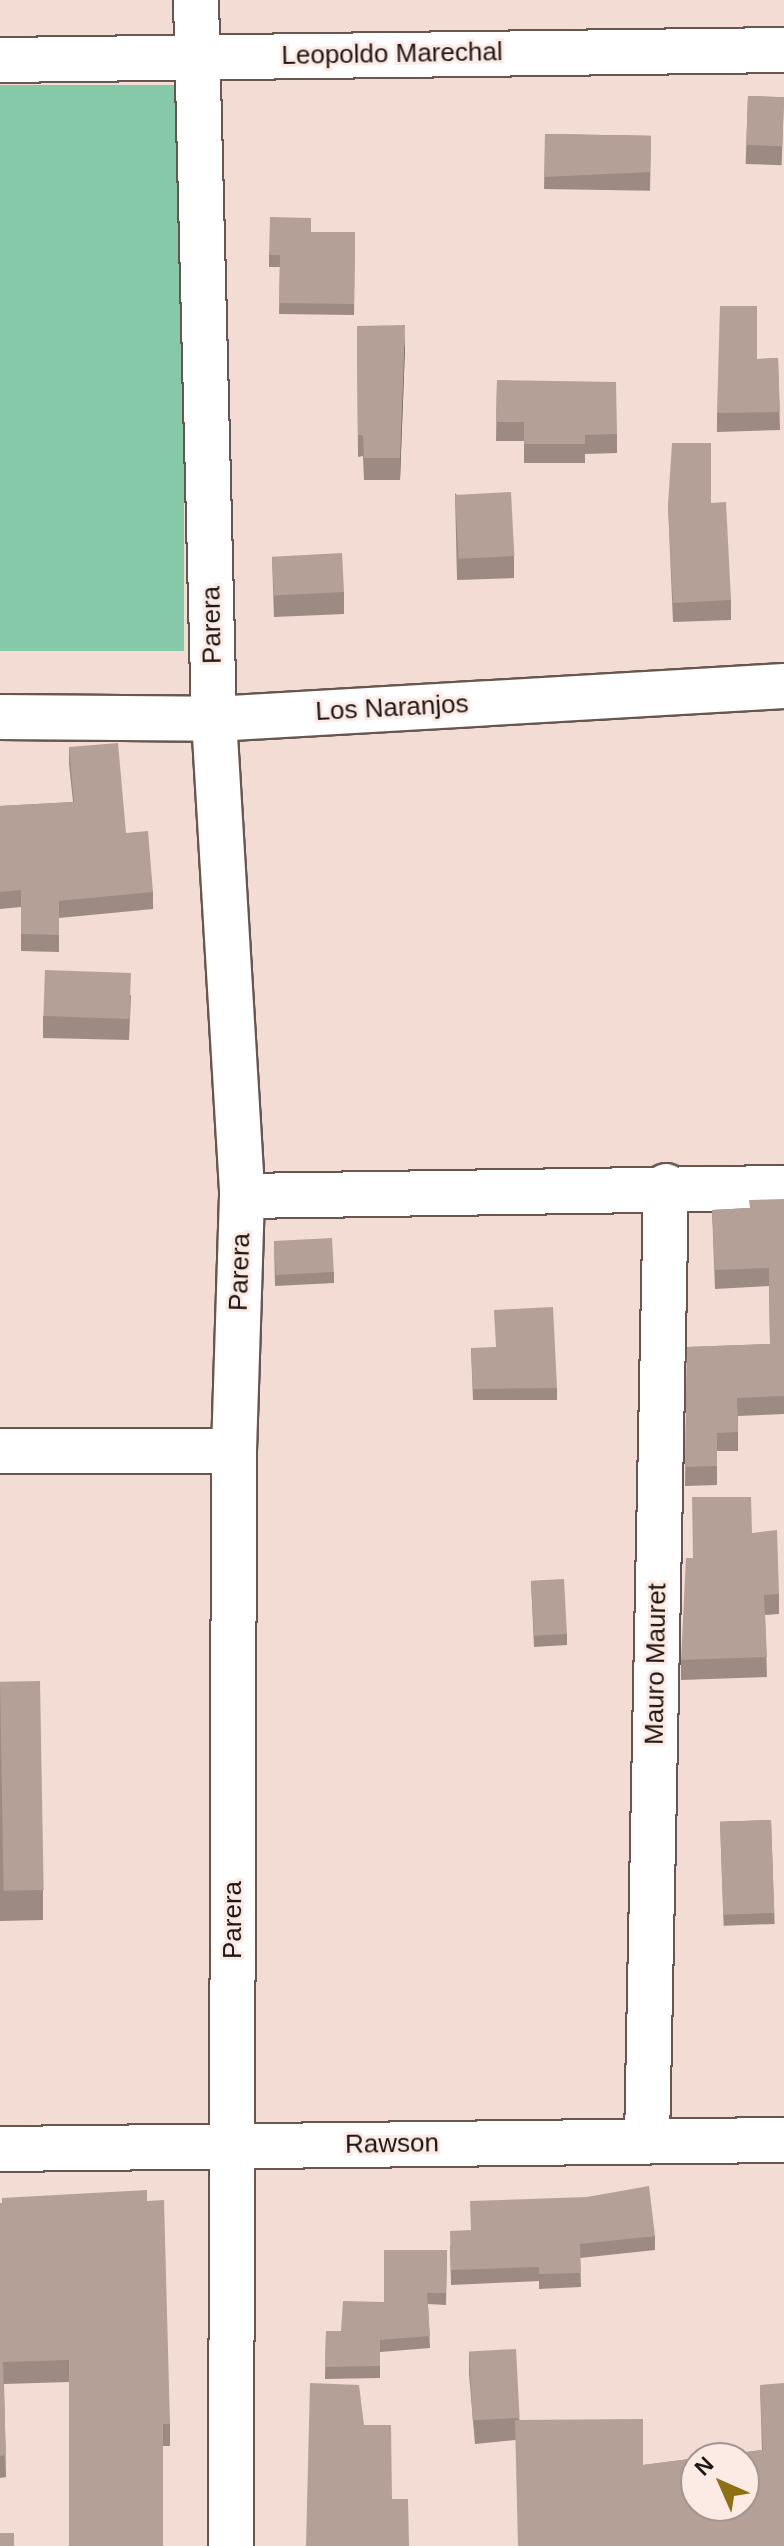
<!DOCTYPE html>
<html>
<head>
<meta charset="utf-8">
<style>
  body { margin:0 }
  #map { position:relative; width:784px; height:2546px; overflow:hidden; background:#f2dcd4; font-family:Arial,sans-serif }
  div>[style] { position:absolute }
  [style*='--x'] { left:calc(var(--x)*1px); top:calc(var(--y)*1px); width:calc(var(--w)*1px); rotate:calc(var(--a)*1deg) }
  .green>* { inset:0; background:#86c9a8; transform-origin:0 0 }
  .roads { filter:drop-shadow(2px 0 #68564f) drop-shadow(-2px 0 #68564f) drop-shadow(0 2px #68564f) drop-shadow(0 -2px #68564f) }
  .minor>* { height:44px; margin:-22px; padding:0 22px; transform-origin:22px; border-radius:22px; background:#fff }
  .wall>* { inset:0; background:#9c8a83; transform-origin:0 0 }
  .shaded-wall>* { inset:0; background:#7f706a }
  .building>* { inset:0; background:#b5a098; transform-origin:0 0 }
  span { translate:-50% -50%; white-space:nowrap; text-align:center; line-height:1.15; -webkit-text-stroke:6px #fceae4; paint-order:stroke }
  .street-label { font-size:26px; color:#1e1614 }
  .north { position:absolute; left:680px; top:2442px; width:80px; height:80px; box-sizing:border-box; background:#fceae4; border:2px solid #a39591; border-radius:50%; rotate:315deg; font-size:22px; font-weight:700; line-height:32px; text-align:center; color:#1e1614 }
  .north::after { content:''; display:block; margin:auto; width:28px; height:36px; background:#8e6f13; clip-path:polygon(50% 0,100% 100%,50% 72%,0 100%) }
</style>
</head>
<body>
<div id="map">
  <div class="green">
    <div style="left:184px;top:85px;width:566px;height:184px;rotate:90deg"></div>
  </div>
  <div class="roads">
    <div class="minor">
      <div style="--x:196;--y:0;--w:719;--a:88.57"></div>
      <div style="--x:214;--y:719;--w:478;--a:86.6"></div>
      <div style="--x:242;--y:1196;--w:255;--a:91.8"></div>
      <div style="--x:234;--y:1451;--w:1095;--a:90.16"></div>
      <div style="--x:0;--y:60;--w:784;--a:-0.73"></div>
      <div style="--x:0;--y:717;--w:214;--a:0.5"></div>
      <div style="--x:214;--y:719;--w:571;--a:-3.31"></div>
      <div style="--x:242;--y:1196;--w:542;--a:-0.85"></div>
      <div style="--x:0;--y:1451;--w:234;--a:0"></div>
      <div style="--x:647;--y:2141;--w:955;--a:-88.86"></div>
      <div style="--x:0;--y:2149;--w:784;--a:-0.66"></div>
    </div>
  </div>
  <div class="wall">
    <div style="left:748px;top:96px;width:36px;height:68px;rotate:2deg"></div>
    <div style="left:545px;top:134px;width:106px;height:55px;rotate:1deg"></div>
    <div style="clip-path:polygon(311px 232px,355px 232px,354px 315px,279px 314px,280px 267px,269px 267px,269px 255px)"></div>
    <div style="clip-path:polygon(357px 326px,405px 347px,400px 480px,364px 480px,363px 456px,358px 457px)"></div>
    <div style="clip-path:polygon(778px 358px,780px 430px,717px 432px,717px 413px,757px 359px)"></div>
    <div style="clip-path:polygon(497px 380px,617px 434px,617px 453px,585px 454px,585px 463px,524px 463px,524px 441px,496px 441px)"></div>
    <div style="clip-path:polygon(455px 493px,514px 556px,514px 578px,457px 580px)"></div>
    <div style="clip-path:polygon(711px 503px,731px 600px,731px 620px,673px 622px,668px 505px)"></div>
    <div style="clip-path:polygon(272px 557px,344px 592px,344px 614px,274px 617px)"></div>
    <div style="clip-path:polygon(69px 747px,126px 833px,153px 892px,153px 909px,59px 918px,59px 952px,21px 951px,21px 907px,0 909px,0 806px,73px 802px,69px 764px)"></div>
    <div style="clip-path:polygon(131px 995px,129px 1040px,43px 1038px,43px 1016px)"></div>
    <div style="clip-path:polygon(784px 1199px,784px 1414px,738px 1416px,738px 1451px,717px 1451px,717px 1485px,685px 1486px,687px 1347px,770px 1344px,769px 1286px,715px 1289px,712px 1210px,749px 1208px)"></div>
    <div style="clip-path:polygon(274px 1241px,334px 1272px,334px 1283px,275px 1286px)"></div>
    <div style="clip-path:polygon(471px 1348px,557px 1388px,557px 1400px,473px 1400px)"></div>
    <div style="clip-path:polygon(752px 1533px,779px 1594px,779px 1614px,765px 1615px,767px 1677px,681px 1680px,681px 1660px)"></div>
    <div style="clip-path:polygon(531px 1581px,567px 1634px,567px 1645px,534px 1647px)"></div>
    <div style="clip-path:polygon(0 1682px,43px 1890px,43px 1920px,0 1921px)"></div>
    <div style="left:771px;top:1820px;width:104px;height:51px;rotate:88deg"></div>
    <div style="clip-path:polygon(147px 2201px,170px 2424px,170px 2446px,163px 2446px,69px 2382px,4px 2384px,6px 2477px,0 2478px,0 2203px)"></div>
    <div style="clip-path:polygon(655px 2236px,655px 2250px,580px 2258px,581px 2287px,539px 2289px,539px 2281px,451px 2285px,450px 2245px)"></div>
    <div style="clip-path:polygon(447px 2250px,446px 2305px,428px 2304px,430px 2348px,380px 2352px,380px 2378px,325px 2379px,326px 2331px,341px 2331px,384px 2302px)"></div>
    <div style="clip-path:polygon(469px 2352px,520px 2420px,643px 2465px,762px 2450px,760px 2385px,784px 2546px,515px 2440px,475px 2444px,469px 2374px)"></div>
  </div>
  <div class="shaded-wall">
    <div style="clip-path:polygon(405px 325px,405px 347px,400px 480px,400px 458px)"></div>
  </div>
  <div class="building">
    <div style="left:748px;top:96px;width:36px;height:49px;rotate:2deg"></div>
    <div style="clip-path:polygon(545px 134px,651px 136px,650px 172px,545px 177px)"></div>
    <div style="clip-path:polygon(270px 217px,311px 218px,311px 232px,355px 232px,354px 304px,279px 303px,280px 255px,269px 255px)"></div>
    <div style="clip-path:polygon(720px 306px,757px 306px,757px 359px,778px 358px,780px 412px,717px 413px)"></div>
    <div style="clip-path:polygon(405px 325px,400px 458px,364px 458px,363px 435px,358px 435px,357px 326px)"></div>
    <div style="clip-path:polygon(497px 380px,616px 382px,617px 434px,585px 435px,585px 444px,524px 444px,524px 422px,496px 422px)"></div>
    <div style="clip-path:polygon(672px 443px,711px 443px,711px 503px,726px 502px,731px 600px,673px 603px,668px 505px)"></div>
    <div style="left:511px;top:492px;width:64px;height:56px;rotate:87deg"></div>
    <div style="left:342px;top:553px;width:39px;height:70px;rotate:87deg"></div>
    <div style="clip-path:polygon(118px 743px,126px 833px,148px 831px,153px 892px,59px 901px,59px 935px,21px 934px,21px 890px,0 892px,0 806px,74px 802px,69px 747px)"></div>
    <div style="left:45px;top:970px;width:86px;height:46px;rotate:2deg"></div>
    <div style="clip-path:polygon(784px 1199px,784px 1396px,737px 1398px,738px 1432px,717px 1433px,717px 1466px,685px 1467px,687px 1347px,770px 1344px,769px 1268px,715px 1270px,712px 1210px,750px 1208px,749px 1200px)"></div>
    <div style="left:332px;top:1238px;width:34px;height:58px;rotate:87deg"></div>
    <div style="clip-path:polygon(553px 1307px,557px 1388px,473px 1389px,471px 1348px,496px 1347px,494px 1310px)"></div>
    <div style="clip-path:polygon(692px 1497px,751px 1497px,752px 1533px,777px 1530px,779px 1594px,764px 1595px,767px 1657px,681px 1660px,686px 1558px,693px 1558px)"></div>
    <div style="left:564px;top:1579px;width:55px;height:33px;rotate:87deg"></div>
    <div style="left:40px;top:1681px;width:209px;height:40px;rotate:89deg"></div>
    <div style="left:771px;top:1820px;width:93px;height:51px;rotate:88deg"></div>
    <div style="clip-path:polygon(649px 2186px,655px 2236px,580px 2244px,581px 2273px,539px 2274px,539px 2267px,451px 2270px,450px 2231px,471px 2230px,470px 2201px,587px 2197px)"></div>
    <div style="clip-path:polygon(147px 2190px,147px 2201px,164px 2200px,170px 2424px,163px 2424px,163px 2546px,69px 2546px,69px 2360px,3px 2362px,6px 2455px,0 2456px,0 2203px,2px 2203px,2px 2198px)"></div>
    <div style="clip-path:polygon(384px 2250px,447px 2250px,446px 2293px,427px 2293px,430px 2336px,380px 2340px,380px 2366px,325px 2367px,326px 2331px,341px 2331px,343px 2301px,384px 2302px)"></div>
    <div style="left:516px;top:2349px;width:69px;height:47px;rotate:87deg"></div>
    <div style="clip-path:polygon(310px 2383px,359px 2385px,364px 2425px,391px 2425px,392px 2499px,408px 2499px,409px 2546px,306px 2546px)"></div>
    <div style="clip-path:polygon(784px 2383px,784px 2546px,518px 2546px,515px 2420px,643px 2419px,643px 2465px,696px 2458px,696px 2506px,744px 2506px,744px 2458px,698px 2458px,763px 2450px,760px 2385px)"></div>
    <div style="left:0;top:2533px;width:14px;height:13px"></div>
  </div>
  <div class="street-label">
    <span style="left:392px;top:54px;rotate:-1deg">Leopoldo Marechal</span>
    <span style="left:212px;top:625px;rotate:-91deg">Parera</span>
    <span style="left:392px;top:708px;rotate:-3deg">Los Naranjos</span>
    <span style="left:240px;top:1272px;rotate:-88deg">Parera</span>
    <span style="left:656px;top:1664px;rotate:-89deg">Mauro Mauret</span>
    <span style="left:233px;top:1920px;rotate:-90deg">Parera</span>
    <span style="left:392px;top:2144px;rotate:-1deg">Rawson</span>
  </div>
  <div class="north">N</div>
</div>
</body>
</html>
